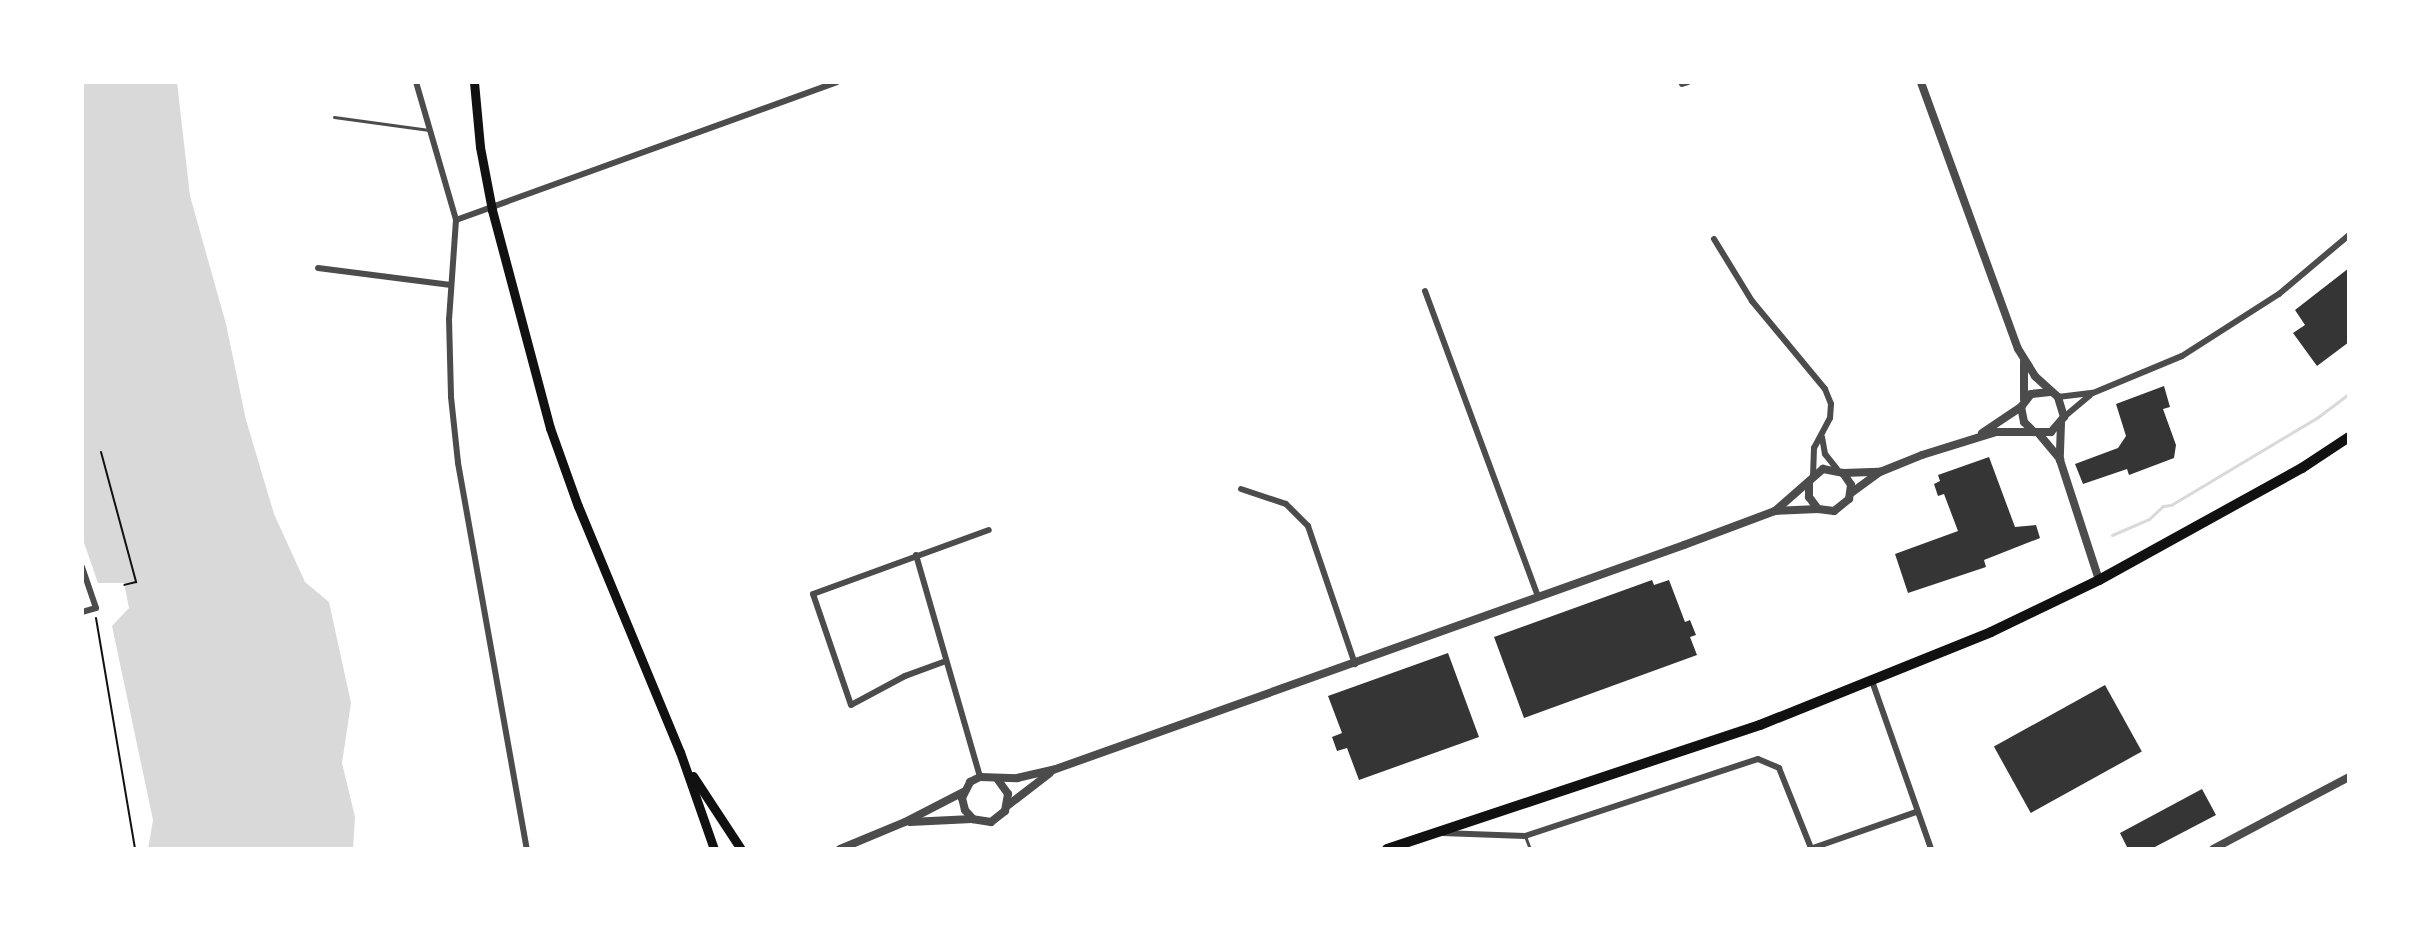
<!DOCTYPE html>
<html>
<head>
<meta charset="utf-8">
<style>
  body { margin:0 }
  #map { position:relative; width:2431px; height:931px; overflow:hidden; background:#fff; font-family:"Nunito Sans",sans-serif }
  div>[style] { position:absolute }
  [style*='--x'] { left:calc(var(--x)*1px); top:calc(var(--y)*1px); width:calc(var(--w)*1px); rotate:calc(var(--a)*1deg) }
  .water>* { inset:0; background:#d9d9d9 }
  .stream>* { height:3px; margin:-1.5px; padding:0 1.5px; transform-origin:1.5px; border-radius:1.5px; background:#d9d9d9 }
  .building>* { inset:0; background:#353535; transform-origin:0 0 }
  .path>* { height:2px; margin:-1px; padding:0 1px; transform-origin:1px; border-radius:1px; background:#111 }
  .service>* { height:3px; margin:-1.5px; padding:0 1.5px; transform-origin:1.5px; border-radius:1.5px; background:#4c4c4c }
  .minor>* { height:6px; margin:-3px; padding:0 3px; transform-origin:3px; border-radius:3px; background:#4c4c4c }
  .tertiary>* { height:8px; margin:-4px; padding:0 4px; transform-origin:4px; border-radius:4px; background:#4c4c4c }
  .secondary>* { height:9px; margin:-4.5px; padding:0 4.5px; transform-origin:4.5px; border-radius:4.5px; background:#111 }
  .trunk>* { height:10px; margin:-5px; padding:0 5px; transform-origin:5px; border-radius:5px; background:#111 }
  span { translate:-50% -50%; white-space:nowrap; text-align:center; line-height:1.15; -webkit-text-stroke:8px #fff; paint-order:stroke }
  .frame { position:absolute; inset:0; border:84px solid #fff; pointer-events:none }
</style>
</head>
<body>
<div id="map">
  <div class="water">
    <div style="clip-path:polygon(82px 82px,177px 82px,190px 196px,226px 324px,246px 420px,274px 514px,305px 582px,329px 602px,351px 703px,342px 763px,355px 817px,353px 849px,148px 849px,153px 820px,112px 626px,129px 608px,124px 583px,98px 583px,82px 537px)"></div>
  </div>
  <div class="stream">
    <div style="--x:2112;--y:535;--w:40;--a:-23.4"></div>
    <div style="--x:2149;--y:519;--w:19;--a:-43"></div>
    <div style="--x:2163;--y:506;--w:8;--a:-7"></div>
    <div style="--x:2171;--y:505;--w:171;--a:-30.9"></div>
    <div style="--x:2318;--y:417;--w:39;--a:-37"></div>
  </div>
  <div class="building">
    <div style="clip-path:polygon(2349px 268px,2349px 342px,2317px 366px,2293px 333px,2305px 325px,2295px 310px)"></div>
    <div style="clip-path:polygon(2164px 386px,2170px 407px,2163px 409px,2176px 445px,2174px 458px,2129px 475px,2127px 469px,2083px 484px,2075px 464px,2118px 448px,2126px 436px,2116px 404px)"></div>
    <div style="clip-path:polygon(1989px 457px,2015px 527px,2036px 525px,2040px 538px,1984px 560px,1986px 567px,1908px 593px,1895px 554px,1958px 531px,1944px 494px,1938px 496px,1934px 484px,1940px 481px,1938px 475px)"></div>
    <div style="clip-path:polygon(1652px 580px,1654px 585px,1669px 580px,1685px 622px,1690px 620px,1696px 635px,1690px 637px,1697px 655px,1524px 718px,1494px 637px)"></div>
    <div style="clip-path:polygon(1448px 653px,1479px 737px,1359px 780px,1347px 748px,1337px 751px,1332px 737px,1342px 733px,1328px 696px)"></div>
    <div style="left:2105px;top:685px;width:76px;height:127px;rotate:61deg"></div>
    <div style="clip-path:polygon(2202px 789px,2216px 815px,2151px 849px,2128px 849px,2120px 833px)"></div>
  </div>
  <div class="path">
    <div style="--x:101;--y:452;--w:135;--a:74.9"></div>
    <div style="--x:136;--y:582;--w:12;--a:166"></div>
    <div style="--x:96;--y:618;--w:234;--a:80.4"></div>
  </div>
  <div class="service">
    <div style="--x:334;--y:117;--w:96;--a:7.8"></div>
    <div style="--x:1525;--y:836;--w:14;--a:69"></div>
  </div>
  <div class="minor">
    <div style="--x:416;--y:82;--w:144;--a:73.8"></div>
    <div style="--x:456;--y:220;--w:99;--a:94"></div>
    <div style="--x:449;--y:319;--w:78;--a:88.5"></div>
    <div style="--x:451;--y:397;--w:66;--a:83.9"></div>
    <div style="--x:458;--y:463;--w:392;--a:79.9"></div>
    <div style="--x:1682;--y:84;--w:6;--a:-18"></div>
    <div style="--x:456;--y:220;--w:405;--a:-19.9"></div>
    <div style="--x:1714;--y:239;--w:73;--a:58.5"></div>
    <div style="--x:1752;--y:301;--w:114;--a:50.3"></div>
    <div style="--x:1825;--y:389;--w:16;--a:68"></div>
    <div style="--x:1831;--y:404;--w:14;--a:94"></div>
    <div style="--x:1830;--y:418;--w:34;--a:118"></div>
    <div style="--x:1814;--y:448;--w:28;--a:92"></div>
    <div style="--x:318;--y:268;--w:134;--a:7.3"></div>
    <div style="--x:1425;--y:291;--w:326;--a:69.7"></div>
    <div style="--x:2058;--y:397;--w:35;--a:-7"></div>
    <div style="--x:2093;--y:393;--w:96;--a:-22.6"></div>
    <div style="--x:2182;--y:356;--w:115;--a:-32.6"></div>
    <div style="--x:2279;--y:294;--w:92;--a:-40.1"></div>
    <div style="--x:2064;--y:417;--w:34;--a:-40"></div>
    <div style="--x:1822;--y:437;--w:17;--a:80"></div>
    <div style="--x:1825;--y:454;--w:19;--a:51"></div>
    <div style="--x:1241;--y:489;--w:47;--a:18.4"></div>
    <div style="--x:1286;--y:504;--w:31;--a:45"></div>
    <div style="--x:1308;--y:526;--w:146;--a:71.2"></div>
    <div style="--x:916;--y:555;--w:231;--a:73.9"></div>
    <div style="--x:82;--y:567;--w:43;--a:71.1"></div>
    <div style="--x:96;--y:608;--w:15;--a:164"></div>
    <div style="--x:946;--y:661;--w:44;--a:159.9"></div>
    <div style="--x:905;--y:676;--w:61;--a:151.8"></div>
    <div style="--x:851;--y:705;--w:117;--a:-108.9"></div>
    <div style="--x:813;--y:594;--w:187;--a:-20"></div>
    <div style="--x:1872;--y:681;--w:178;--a:70.6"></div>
    <div style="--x:1442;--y:833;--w:83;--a:2.1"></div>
    <div style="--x:1525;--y:836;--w:245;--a:-18.3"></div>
    <div style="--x:1758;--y:759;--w:23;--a:23"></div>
    <div style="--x:1779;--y:768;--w:86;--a:68.2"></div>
    <div style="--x:1810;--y:849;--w:112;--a:-19.2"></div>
  </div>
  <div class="tertiary">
    <div style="--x:2024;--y:362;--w:37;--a:90"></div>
    <div style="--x:2061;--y:423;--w:37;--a:92"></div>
    <div style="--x:2060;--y:460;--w:126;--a:72"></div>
    <div style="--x:2034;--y:432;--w:14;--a:-135"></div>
    <div style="--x:2024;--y:422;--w:15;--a:-101"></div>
    <div style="--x:2021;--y:407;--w:16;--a:-52"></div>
    <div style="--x:2031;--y:394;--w:19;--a:-6"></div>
    <div style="--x:1982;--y:433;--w:47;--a:-33.7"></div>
    <div style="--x:2039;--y:434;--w:33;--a:50"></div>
    <div style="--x:1843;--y:473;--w:36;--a:-2"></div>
    <div style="--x:1851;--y:493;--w:36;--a:-36"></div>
    <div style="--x:1880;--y:472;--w:45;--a:-22"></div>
    <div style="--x:1922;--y:455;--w:77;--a:-17.3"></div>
    <div style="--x:1996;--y:432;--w:55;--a:0"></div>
    <div style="--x:2051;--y:432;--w:20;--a:-49"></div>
    <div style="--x:2064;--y:417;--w:21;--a:-107"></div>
    <div style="--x:2058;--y:397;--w:31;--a:-138"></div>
    <div style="--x:2035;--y:376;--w:32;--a:-122"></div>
    <div style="--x:2018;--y:349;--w:284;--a:-110"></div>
    <div style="--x:1775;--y:511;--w:43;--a:-2.7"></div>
    <div style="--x:998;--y:780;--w:17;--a:54"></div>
    <div style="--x:1008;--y:794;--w:17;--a:100"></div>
    <div style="--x:1005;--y:811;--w:18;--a:142"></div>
    <div style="--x:991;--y:822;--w:18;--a:-171"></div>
    <div style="--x:973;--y:819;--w:12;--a:-132"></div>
    <div style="--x:965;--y:810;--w:12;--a:-104"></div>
    <div style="--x:962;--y:798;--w:18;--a:-63"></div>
    <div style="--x:970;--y:782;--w:11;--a:-27"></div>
    <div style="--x:980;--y:777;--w:37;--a:2"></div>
    <div style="--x:1017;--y:778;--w:37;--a:-13"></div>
    <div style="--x:1053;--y:770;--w:670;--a:-19.63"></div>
    <div style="--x:1684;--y:545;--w:97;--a:-20.5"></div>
    <div style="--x:1775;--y:511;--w:64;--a:-41.2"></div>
    <div style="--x:1823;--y:469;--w:20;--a:11"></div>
    <div style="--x:1843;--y:473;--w:14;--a:56"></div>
    <div style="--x:1851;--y:485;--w:14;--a:98"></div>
    <div style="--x:1849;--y:499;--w:19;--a:141"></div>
    <div style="--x:1834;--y:511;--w:16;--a:-173"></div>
    <div style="--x:1818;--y:509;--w:15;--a:-127"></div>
    <div style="--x:1809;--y:497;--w:15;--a:-90"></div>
    <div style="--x:1007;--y:806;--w:54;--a:-37.5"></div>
    <div style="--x:910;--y:822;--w:62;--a:-2.8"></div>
    <div style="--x:840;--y:849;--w:70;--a:-22.6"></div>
    <div style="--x:905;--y:822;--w:65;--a:-27.3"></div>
    <div style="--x:2213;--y:849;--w:154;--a:-27.9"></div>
  </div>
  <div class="secondary">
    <div style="--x:474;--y:82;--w:65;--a:84.7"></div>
    <div style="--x:480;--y:147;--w:64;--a:79.2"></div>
    <div style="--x:492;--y:210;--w:226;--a:75.1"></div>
    <div style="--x:550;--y:428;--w:83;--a:70.3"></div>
    <div style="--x:578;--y:506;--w:266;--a:67.5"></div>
    <div style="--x:680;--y:752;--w:103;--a:70.7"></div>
    <div style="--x:693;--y:776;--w:87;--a:56.7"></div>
  </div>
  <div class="trunk">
    <div style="--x:1387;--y:849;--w:393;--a:-18.4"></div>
    <div style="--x:1760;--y:725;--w:249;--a:-21.9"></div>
    <div style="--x:1991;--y:632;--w:120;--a:-25.7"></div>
    <div style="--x:2099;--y:580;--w:232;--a:-28.9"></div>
    <div style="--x:2302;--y:468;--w:56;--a:-33.4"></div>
  </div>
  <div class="frame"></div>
</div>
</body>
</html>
